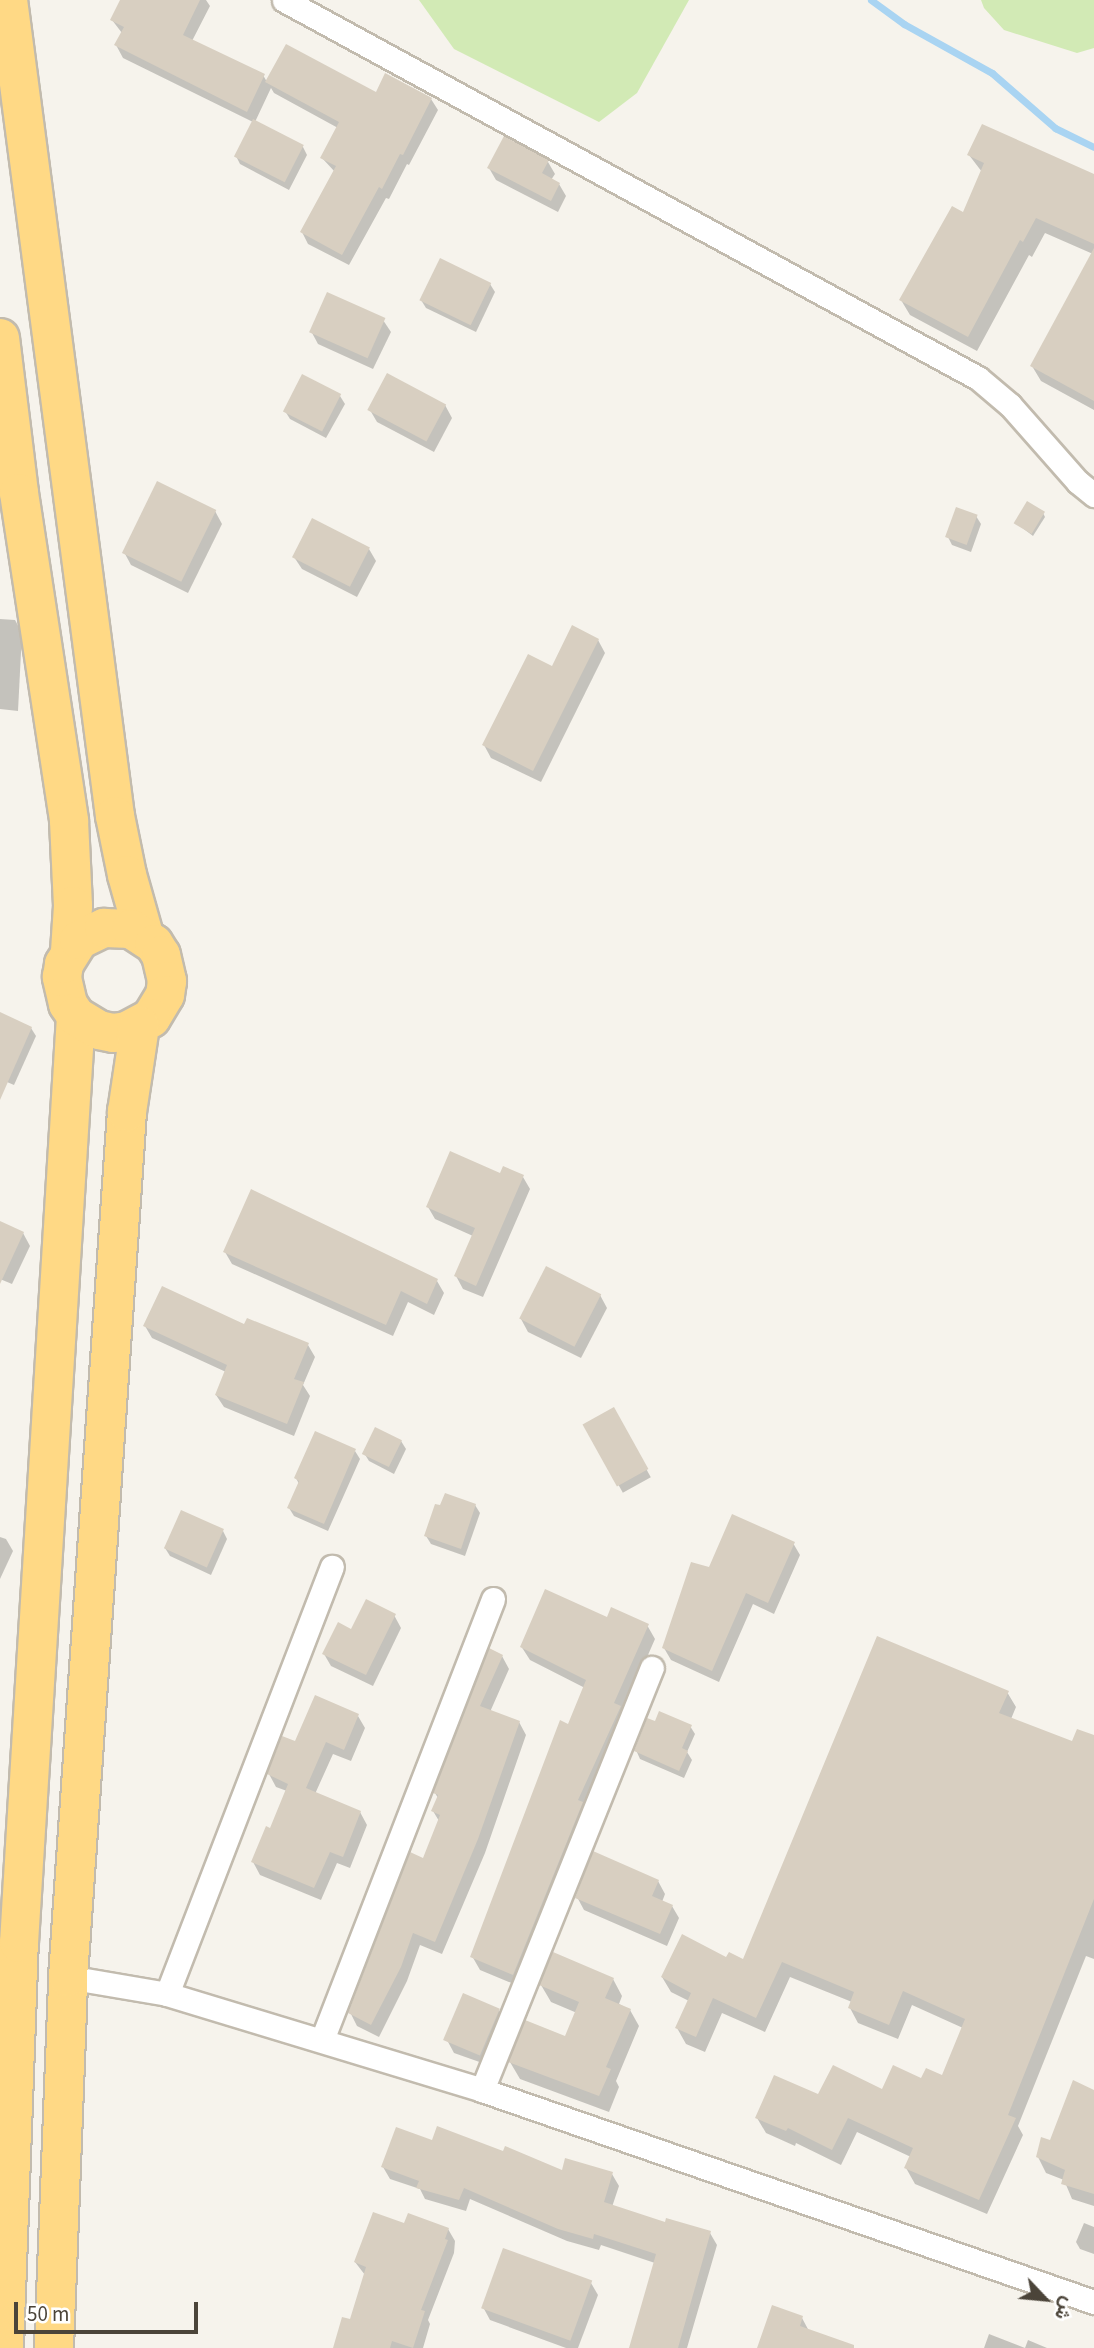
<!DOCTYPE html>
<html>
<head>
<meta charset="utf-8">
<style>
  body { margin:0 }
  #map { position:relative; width:1094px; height:2348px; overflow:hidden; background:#f6f3ec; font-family:"Source Sans 3",Vazirmatn,sans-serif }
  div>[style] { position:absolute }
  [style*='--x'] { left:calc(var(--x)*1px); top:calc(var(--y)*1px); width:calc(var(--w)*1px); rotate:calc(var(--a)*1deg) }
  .green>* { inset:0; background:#d2eab5 }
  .shadow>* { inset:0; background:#0003; transform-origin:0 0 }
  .stream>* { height:7px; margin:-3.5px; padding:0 3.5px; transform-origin:3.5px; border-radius:3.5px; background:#a9d4f2 }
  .building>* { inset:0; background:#d8cfc1; transform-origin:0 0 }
  .roads { filter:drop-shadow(2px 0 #c2bbae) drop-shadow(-2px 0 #c2bbae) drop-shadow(0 2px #c2bbae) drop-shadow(0 -2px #c2bbae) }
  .minor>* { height:23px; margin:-11.5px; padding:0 11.5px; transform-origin:11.5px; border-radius:11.5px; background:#fff }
  .trunk>* { height:38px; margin:-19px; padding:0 19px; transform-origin:19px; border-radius:19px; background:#ffd985 }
  span { translate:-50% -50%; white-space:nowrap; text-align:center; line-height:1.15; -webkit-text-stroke:7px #fff; paint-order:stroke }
  .north { position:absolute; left:1010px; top:2264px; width:70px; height:70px; -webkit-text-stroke:5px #fff; paint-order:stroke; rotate:116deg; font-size:19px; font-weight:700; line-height:28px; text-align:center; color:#4b4439 }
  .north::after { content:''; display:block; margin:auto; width:24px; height:32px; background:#4b4439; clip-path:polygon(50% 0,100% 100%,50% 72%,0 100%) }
  .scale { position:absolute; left:14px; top:2302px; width:184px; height:32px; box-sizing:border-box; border:4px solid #4b4439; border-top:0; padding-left:9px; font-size:21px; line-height:24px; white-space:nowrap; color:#4b4439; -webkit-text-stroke:5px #fff; paint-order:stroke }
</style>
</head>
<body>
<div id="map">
  <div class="green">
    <div style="clip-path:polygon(419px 0,689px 0,637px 93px,599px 122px,454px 49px)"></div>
    <div style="clip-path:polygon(981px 0,1094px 0,1094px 48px,1077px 53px,1004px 30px,984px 8px)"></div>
  </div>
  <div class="shadow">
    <div style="clip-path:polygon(122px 0,206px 0,210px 6px,192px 41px,263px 75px,267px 82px,431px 99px,438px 110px,409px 165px,407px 164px,389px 199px,386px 198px,349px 265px,308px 244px,302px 232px,335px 172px,322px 158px,338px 128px,274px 93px,271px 88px,255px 122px,303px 147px,307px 155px,289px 190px,240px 164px,236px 156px,253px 122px,123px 58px,116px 45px,122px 33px,112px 20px)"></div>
    <div style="clip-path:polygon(969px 155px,1094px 176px,1094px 410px,1041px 381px,1032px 366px,1093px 254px,1045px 233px,1032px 257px,1029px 255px,977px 351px,910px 315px,901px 300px,964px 214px,982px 172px)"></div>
    <div style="clip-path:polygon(548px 162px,555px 174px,551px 180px,559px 184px,566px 196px,558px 212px,496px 180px,489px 168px)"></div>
    <div style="clip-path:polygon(490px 284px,495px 292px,476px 332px,426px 308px,421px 300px)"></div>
    <div style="clip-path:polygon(383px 320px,391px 332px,373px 369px,318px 344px,311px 331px)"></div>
    <div style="clip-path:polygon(340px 396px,345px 404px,326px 438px,290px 419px,285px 411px)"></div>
    <div style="clip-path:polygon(445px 405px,452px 418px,434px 452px,377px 422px,370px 410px)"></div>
    <div style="clip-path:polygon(215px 511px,222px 524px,188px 593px,131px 565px,124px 552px)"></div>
    <div style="clip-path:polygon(1043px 513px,1045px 517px,1033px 536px,1016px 523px)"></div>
    <div style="clip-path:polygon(976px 516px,981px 524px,971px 552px,952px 545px,948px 537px)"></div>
    <div style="clip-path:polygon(369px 549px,376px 561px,357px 597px,302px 569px,294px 557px)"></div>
    <div style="clip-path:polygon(0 619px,15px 620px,22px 633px,18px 711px,0 709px)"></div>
    <div style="clip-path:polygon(598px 640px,605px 653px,541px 782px,491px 758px,484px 745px,553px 668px)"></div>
    <div style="clip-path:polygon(0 1014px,31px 1028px,36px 1036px,14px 1085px,0 1079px)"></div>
    <div style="clip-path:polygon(501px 1175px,523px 1177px,530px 1189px,483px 1297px,463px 1289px,456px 1276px,473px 1236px,435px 1219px,428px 1207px)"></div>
    <div style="clip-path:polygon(0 1223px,23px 1233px,30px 1246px,12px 1284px,0 1279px)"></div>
    <div style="clip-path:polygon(225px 1252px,437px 1281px,444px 1293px,434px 1315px,408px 1302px,393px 1336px,232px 1264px)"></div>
    <div style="clip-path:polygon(600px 1295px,607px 1308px,581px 1358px,528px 1332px,521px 1319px)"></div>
    <div style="clip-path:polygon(145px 1326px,245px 1326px,308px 1345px,315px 1357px,303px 1385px,310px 1396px,294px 1436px,224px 1407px,216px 1395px,226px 1372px,152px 1338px)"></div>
    <div style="left:613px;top:1409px;width:78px;height:32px;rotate:61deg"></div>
    <div style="clip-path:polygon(401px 1441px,406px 1449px,394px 1474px,369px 1461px,364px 1453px)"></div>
    <div style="clip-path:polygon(355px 1451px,360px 1459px,328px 1531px,294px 1516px,289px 1508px,299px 1484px,296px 1478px)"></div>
    <div style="clip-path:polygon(475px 1505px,480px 1513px,465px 1556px,431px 1544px,426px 1536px)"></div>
    <div style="clip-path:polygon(223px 1531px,227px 1539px,211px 1575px,170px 1556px,165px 1548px)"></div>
    <div style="clip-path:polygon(0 1537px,6px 1539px,13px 1551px,0 1579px)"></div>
    <div style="clip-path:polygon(793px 1543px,800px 1555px,774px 1614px,753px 1604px,719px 1682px,671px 1660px,664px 1648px,710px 1570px)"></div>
    <div style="clip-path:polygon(394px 1615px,401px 1628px,373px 1686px,331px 1666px,324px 1654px)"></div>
    <div style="clip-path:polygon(607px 1619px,647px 1625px,655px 1639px,623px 1712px,521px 1987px,480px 1970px,472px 1956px,585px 1688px,530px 1660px,521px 1646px)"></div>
    <div style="clip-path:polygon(502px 1656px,509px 1669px,490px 1712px,519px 1722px,526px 1735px,485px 1853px,442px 1954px,420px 1945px,407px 1981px,379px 2037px,357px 2026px,350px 2012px,424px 1860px,439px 1821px,433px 1811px,438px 1798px,435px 1793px)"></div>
    <div style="clip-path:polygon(1007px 1692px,1016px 1707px,1011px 1719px,1073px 1744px,1094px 1737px,1094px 1959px,1086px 1956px,1018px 2126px,1023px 2135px,987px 2214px,915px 2184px,906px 2168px,911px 2157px,857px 2132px,841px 2165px,796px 2143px,795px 2146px,766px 2133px,757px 2118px,819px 2096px,883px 2092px,943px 2078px,963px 2028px,912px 2005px,898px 2039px,858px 2023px,850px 2008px,852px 2002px,790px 1977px,765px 2032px,722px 2013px,705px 2052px,686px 2044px,677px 2028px,689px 2001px,671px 1992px,662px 1977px,727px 1960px,743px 1961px)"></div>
    <div style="clip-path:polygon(358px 1716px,365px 1728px,351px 1761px,333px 1754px,315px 1794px,360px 1812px,367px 1825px,350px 1868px,337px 1863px,321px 1900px,260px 1875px,253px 1862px,271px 1830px,287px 1791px,276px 1787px,269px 1774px,296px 1744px)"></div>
    <div style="clip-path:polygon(690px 1726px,695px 1734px,687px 1752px,692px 1760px,684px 1778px,640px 1759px,636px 1750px)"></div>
    <div style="clip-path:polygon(658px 1881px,665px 1894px,662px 1902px,672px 1906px,679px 1918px,667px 1946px,584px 1910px,577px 1897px)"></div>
    <div style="clip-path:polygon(613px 1979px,622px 1996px,619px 2004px,630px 2010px,639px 2026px,616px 2081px,619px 2087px,609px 2112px,520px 2079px,510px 2062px,566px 2039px,577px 2013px,551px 2002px,541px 1985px)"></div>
    <div style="clip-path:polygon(498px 2010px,506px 2023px,488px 2065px,454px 2053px,447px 2040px)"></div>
    <div style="clip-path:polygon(1094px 2092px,1094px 2206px,1072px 2199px,1064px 2180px,1046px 2173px,1038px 2157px)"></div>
    <div style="clip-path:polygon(433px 2142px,563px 2173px,612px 2174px,619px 2186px,612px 2207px,666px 2224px,710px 2233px,717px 2245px,687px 2348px,631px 2348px,655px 2263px,601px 2245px,599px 2250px,567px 2241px,470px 2199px,466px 2211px,425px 2199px,420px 2189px,390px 2179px,383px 2167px)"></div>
    <div style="clip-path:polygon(1084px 2223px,1094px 2227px,1094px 2254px,1080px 2249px,1076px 2242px)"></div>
    <div style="clip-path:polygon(405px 2226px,448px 2229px,455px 2241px,454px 2253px,428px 2320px,430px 2324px,423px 2348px,335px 2348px,351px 2322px,365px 2275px,355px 2262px)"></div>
    <div style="clip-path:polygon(591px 2283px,598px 2295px,578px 2348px,566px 2348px,490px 2320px,483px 2307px)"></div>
    <div style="clip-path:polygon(802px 2318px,809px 2331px,832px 2348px,758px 2348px)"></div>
    <div style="clip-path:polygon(989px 2334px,1025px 2348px,1028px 2340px,1047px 2348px,984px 2348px)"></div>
  </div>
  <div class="stream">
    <div style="--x:871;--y:0;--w:41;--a:36"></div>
    <div style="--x:904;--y:24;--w:101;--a:29.1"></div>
    <div style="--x:992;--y:73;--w:84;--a:41.1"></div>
    <div style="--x:1055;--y:128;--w:43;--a:26"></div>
  </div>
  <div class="building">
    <div style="clip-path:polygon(120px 0,200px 0,183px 35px,265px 74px,247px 112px,114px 45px,124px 27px,110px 20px)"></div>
    <div style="clip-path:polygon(286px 44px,376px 92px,385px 73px,432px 98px,403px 155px,400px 154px,382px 189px,379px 187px,342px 255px,300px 232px,336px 166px,320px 158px,339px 122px,265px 82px)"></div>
    <div style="left:253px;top:119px;width:57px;height:42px;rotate:27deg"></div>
    <div style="clip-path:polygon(982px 124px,1094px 174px,1094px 244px,1036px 218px,1023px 242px,1020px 240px,968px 337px,899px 300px,952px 206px,963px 212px,984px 163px,967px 155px)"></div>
    <div style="clip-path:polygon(504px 136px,549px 160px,542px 173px,560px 183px,551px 201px,487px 168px)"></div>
    <div style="clip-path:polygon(1094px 248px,1094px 401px,1030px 366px)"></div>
    <div style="left:440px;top:258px;width:57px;height:47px;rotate:26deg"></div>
    <div style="left:327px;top:292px;width:64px;height:44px;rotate:24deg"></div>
    <div style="left:387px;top:373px;width:67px;height:42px;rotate:28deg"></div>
    <div style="left:302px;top:374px;width:44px;height:42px;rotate:27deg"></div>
    <div style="left:157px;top:481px;width:66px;height:80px;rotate:26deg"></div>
    <div style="left:1027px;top:501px;width:21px;height:26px;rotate:31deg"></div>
    <div style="left:956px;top:507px;width:23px;height:32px;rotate:20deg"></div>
    <div style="left:312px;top:518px;width:65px;height:44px;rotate:27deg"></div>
    <div style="clip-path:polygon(572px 625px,599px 639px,533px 771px,482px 745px,528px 654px,552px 666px)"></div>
    <div style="clip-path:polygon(0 1012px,32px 1027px,0 1100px)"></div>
    <div style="clip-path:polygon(450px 1151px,500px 1173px,503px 1166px,524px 1175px,476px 1286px,454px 1276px,475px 1228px,426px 1207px)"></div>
    <div style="clip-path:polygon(251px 1189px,438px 1279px,427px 1304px,401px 1291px,386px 1325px,223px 1252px)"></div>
    <div style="clip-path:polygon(0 1221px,24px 1232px,0 1284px)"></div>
    <div style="left:546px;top:1266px;width:62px;height:59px;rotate:27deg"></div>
    <div style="clip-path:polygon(162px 1286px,244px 1324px,247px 1318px,309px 1343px,294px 1379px,304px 1382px,287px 1424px,215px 1395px,227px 1365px,143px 1326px)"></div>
    <div style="left:614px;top:1407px;width:71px;height:36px;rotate:61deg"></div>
    <div style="left:375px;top:1427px;width:30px;height:30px;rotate:26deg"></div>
    <div style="clip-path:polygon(315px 1431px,356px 1449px,324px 1524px,287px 1508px,299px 1481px,294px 1478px)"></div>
    <div style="clip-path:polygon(445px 1493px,476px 1504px,461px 1549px,424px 1536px,435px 1504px,440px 1505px)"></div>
    <div style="left:181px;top:1510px;width:47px;height:42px;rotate:24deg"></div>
    <div style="clip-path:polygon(732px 1514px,795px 1542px,768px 1603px,746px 1593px,712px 1671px,662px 1648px,691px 1562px,709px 1567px)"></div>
    <div style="clip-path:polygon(545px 1589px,607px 1617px,611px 1607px,649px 1624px,614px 1703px,621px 1706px,578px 1800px,583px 1802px,513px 1975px,470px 1957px,560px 1720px,568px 1724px,586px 1680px,520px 1647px)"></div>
    <div style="clip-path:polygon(366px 1599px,396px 1614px,366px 1675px,322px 1654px,338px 1622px,351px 1629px)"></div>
    <div style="clip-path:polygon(877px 1636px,1009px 1691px,999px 1713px,1072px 1741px,1077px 1729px,1094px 1735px,1094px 1899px,1008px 2115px,1016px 2118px,979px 2200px,904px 2168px,913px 2148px,848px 2118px,832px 2150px,788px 2128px,786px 2131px,755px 2118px,774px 2075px,818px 2094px,833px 2065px,882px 2089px,893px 2065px,921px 2078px,926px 2068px,942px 2075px,965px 2019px,903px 1991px,889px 2025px,848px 2008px,854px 1992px,782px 1962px,756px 2018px,713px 1998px,696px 2037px,675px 2028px,691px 1993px,661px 1977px,682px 1934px,726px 1957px,729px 1952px,743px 1959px)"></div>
    <div style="clip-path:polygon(489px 1648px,503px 1655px,480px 1706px,520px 1721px,478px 1839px,435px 1942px,413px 1933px,401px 1967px,371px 2025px,348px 2013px,410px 1852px,423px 1858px,440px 1815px,431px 1811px,438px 1795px,433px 1793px)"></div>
    <div style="clip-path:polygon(315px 1695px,359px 1714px,344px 1750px,326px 1742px,306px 1788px,361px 1811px,343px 1857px,330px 1852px,314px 1888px,251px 1862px,266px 1826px,270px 1828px,288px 1784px,267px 1774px,282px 1736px,295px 1741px)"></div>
    <div style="clip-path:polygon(659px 1711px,692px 1725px,682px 1748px,688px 1751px,679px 1771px,634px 1751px,647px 1718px,655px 1721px)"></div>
    <div style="clip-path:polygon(593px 1851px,659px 1880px,652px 1896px,673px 1905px,660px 1934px,575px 1898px)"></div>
    <div style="clip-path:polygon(553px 1952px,614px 1978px,605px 1998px,631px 2009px,606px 2067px,611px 2069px,599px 2096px,508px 2062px,525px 2020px,565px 2036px,579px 2002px,539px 1985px)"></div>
    <div style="left:463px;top:1993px;width:40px;height:51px;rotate:23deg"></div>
    <div style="clip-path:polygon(1073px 2080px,1094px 2090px,1094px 2194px,1061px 2184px,1065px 2170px,1036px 2157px,1041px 2137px,1050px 2140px)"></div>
    <div style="clip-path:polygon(437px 2126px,503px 2151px,505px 2146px,562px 2170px,565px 2158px,613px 2172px,604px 2202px,665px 2222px,666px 2218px,711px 2231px,678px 2348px,629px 2348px,656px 2254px,594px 2234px,593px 2239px,558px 2229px,464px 2188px,459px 2200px,416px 2188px,419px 2181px,381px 2167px,396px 2127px,432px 2140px)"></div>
    <div style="clip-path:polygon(373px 2212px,404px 2223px,408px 2213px,449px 2228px,445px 2239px,448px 2240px,421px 2310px,425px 2311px,413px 2348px,392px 2341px,390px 2348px,333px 2348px,342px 2317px,350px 2319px,366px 2267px,354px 2262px)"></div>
    <div style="left:503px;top:2248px;width:95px;height:64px;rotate:20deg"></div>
    <div style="clip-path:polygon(772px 2305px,803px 2316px,800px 2326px,854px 2345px,854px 2348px,757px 2348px)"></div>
  </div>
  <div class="roads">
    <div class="minor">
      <div style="--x:284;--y:0;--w:790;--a:28.58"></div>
      <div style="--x:978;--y:378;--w:42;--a:40.2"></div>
      <div style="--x:1010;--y:405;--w:103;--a:48.6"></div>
      <div style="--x:1078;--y:482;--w:21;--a:39"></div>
      <div style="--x:68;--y:1977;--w:100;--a:9.7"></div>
      <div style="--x:167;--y:1994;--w:329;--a:16.9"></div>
      <div style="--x:482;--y:2090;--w:648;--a:19.11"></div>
      <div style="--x:167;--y:1994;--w:458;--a:-68.9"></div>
      <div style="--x:322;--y:2040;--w:473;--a:-68.8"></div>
      <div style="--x:482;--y:2090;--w:455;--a:-68.1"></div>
    </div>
    <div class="trunk">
      <div style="--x:8;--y:0;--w:823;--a:82.53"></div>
      <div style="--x:115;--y:816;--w:60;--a:78.5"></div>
      <div style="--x:127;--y:875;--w:62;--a:74.2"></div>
      <div style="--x:0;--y:338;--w:156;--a:83"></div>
      <div style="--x:19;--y:493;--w:332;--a:81.3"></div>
      <div style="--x:69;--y:821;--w:85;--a:87.3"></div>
      <div style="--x:73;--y:906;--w:45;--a:93.8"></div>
      <div style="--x:4;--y:2348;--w:405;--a:-87.9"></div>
      <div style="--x:19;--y:1943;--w:929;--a:-86.48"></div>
      <div style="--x:76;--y:1016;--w:14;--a:-124"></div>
      <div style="--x:68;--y:1004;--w:28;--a:-103"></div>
      <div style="--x:62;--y:977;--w:13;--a:-81"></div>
      <div style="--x:64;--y:964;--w:28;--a:-58"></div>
      <div style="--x:79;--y:940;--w:28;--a:-26"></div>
      <div style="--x:104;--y:928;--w:27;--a:2"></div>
      <div style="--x:131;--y:929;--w:27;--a:33"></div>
      <div style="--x:154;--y:944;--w:13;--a:58"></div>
      <div style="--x:161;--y:955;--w:27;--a:77"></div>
      <div style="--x:167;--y:981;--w:14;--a:98"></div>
      <div style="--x:165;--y:995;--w:27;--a:121"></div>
      <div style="--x:151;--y:1018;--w:27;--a:152"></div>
      <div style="--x:127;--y:1031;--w:14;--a:172"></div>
      <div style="--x:113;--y:1033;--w:14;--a:-168"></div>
      <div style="--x:99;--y:1030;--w:27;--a:-149"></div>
      <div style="--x:54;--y:2348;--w:371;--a:-87.8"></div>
      <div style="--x:68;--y:1977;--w:867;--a:-86.1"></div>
      <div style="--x:127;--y:1112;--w:87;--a:-81.4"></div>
    </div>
  </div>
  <div class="north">ش</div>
  <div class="scale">50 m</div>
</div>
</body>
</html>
